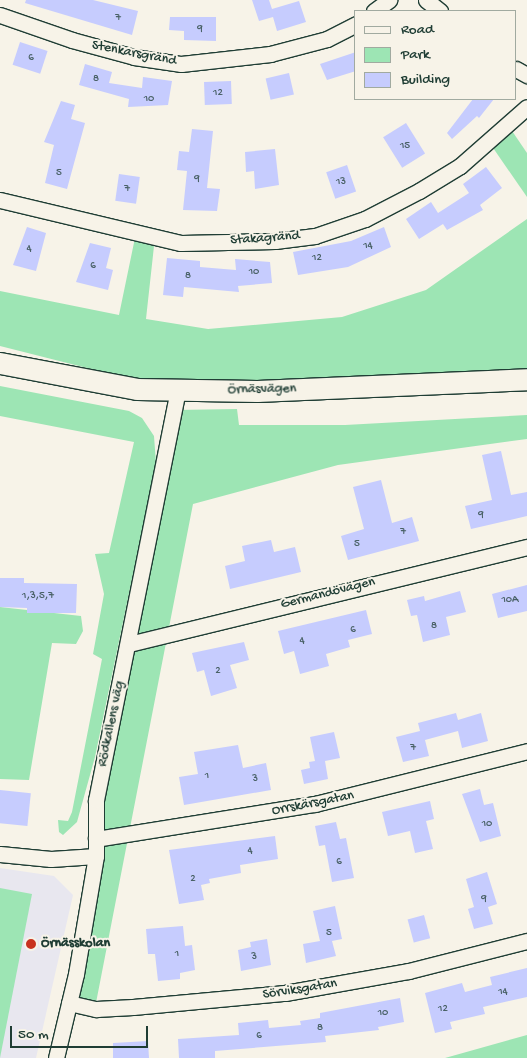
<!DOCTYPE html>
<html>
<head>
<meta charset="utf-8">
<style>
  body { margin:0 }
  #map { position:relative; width:527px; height:1058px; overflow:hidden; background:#f7f3e8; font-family:"Gochi Hand",sans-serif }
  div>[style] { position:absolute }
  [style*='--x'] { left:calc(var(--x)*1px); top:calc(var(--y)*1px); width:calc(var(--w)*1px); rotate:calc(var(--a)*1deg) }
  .built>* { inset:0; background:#e8e7ef }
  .green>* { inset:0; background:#9de5b4 }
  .building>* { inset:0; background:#c6ccfe; transform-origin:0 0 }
  .roads { filter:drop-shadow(1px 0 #1f3d34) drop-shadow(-1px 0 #1f3d34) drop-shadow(0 1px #1f3d34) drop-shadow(0 -1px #1f3d34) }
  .street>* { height:15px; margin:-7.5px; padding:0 7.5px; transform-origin:7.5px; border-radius:7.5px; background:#f7f3e8 }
  .secondary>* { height:21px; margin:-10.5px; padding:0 10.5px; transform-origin:10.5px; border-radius:10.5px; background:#f7f3e8 }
  .dots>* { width:14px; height:14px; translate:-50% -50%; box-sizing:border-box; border:2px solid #f7f3e8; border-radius:50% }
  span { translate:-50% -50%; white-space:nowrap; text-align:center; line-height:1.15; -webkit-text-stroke:4px #f7f3e8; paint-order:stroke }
  .number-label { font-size:11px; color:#496166 }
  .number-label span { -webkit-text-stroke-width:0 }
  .street-label { font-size:14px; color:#1f3d34 }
  .poi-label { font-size:14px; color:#1f3d34; font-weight:700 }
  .left { translate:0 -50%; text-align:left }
  .legend { position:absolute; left:354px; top:10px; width:162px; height:90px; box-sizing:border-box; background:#f7f3e8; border:1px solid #a1aaa0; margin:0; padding:6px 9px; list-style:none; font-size:15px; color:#1f3d34 }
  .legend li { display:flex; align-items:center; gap:10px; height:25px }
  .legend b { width:25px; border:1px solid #a1aaa0 }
  .scale { position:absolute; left:10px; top:1026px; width:138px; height:22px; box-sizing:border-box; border:2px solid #1f3d34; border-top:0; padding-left:6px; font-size:15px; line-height:18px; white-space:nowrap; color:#1f3d34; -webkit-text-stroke:4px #f7f3e8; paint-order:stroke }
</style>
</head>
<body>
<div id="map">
  <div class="built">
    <div style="clip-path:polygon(0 868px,54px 876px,73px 895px,36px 1058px,0 1058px)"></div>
  </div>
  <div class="green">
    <div style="clip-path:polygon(508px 125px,527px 153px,527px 197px,489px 142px)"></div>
    <div style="clip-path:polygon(527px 219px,527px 379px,178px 391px,0 346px,0 291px,119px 315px,136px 233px,155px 237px,146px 319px,208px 329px,342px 317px,426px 290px)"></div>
    <div style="clip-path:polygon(0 386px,129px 411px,142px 418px,154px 436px,156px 463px,95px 757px,77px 822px,63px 835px,59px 832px,58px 820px,68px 821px,72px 812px,102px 659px,93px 654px,104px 594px,95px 554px,109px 553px,134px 442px,0 416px)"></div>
    <div style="clip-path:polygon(237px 409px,239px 425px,345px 425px,527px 415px,527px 439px,338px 465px,193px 504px,95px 1008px,69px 1001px,175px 410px)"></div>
    <div style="clip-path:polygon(0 607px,81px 616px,83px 631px,76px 644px,52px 643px,29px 780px,0 779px)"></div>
    <div style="clip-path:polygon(0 888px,32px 894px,0 1058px)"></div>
    <div style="clip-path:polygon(527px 1035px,527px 1058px,445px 1058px)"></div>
  </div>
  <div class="building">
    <div style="clip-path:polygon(26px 0,93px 0,138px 11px,132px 35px,25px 3px)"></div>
    <div style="clip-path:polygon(252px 0,269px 0,272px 9px,299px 1px,306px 22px,277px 31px,273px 17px,259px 21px)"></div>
    <div style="clip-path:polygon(170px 17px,216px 17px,216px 41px,184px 40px,184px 31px,169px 30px)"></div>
    <div style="left:20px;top:42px;width:29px;height:24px;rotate:18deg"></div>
    <div style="clip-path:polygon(356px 52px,356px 71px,327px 80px,320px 64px)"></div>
    <div style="clip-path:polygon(85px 64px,112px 72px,109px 83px,142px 88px,143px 77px,172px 81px,168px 105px,128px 107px,129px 99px,79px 85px)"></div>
    <div style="left:289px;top:73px;width:22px;height:24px;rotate:77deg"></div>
    <div style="left:231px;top:81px;width:23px;height:27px;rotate:88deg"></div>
    <div style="clip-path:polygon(473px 99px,494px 99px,479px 118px,477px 116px,452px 139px,447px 133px)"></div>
    <div style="clip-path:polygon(61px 101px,75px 105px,71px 119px,85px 123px,67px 189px,45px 183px,54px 145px,44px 142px)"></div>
    <div style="left:406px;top:123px;width:36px;height:27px;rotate:58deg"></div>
    <div style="clip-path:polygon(192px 129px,213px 131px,207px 188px,220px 189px,217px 211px,183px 210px,187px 171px,177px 170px,179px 151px,189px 152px)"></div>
    <div style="clip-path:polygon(275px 149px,279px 185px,255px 189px,254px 171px,246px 172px,245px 152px)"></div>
    <div style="left:347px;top:165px;width:28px;height:22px;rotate:71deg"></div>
    <div style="clip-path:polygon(486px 167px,502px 188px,480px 205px,483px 210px,447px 230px,443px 224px,419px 239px,406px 219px,431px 202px,438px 213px,469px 193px,463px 184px)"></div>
    <div style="left:119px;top:174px;width:21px;height:27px;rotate:8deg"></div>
    <div style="clip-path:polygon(27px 227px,46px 233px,36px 271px,13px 265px)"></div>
    <div style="clip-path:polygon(384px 227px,391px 247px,348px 267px,298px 275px,293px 252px,351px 241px)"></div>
    <div style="clip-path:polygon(90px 243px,111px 248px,106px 268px,113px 270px,108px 290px,76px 282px)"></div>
    <div style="clip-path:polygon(167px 258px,200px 261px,200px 267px,236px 270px,235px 259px,270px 262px,272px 283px,238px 286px,239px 292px,184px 287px,183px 297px,163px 295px)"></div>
    <div style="clip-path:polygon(501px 451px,511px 495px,527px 492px,527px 516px,471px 529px,465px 506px,492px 500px,482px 455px)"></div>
    <div style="clip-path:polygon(381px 480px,392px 523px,412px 517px,419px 541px,348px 560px,341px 536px,364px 529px,353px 487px)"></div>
    <div style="clip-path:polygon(271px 540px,274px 552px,295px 547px,301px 572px,230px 589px,225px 566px,245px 561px,242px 546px)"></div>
    <div style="clip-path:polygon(0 578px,24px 578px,24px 583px,77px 584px,76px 613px,27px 613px,27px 608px,0 607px)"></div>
    <div style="clip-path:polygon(527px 585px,527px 611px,498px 618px,492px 594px)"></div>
    <div style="clip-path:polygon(460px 591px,466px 612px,446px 617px,450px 635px,423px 642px,417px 615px,411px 616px,407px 600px,424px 596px,425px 601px)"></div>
    <div style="clip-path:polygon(366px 610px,372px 634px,348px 640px,350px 647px,326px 654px,329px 666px,300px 674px,294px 651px,284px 654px,278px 631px)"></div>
    <div style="clip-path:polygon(244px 642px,249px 660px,230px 665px,237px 688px,211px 696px,204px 670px,197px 672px,192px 653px)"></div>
    <div style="clip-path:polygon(456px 713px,458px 720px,481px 713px,488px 741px,462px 748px,458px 731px,425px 740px,429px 756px,403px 762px,396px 737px,420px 731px,418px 723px)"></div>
    <div style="clip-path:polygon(334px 732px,340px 758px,325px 761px,328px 779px,304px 784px,301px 770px,310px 768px,309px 762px,315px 761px,310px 737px)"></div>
    <div style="clip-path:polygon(238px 745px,243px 768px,266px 763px,271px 790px,184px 805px,179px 777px,198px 774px,194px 752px)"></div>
    <div style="clip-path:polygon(480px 789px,484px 805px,493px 803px,501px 836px,480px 842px,462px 794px)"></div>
    <div style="left:0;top:790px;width:31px;height:33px;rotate:6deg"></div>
    <div style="clip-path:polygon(430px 801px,434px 819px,426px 821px,433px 849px,415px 853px,410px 831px,388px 836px,382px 812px)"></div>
    <div style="clip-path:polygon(336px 822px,340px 839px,346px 838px,354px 878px,332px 882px,325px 845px,319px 846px,315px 826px)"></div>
    <div style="clip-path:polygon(275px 836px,278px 859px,240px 865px,241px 873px,209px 879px,210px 883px,201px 885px,204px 900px,179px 904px,169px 850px)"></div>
    <div style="clip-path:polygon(487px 872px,497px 904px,488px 907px,493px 924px,474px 929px,468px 909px,474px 907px,466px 879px)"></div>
    <div style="clip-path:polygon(335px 906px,342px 939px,332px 941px,336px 956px,306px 963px,303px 944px,320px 941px,313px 911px)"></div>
    <div style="left:424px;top:915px;width:24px;height:17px;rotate:75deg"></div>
    <div style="clip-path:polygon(183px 926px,185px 946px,192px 945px,195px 970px,180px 973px,180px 979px,158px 981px,155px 954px,148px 954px,146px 929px)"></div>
    <div style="clip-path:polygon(267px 939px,271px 965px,241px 971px,238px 950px,251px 947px,250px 942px)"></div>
    <div style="clip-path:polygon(527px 968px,527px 997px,483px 1007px,485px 1014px,450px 1022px,452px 1029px,435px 1033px,425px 993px,462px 983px,465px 992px,492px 985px,490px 977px)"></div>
    <div style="clip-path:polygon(400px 998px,404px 1022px,378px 1027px,379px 1030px,325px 1036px,326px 1042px,215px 1051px,215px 1058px,179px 1058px,178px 1039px,239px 1035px,238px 1023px,268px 1020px,269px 1028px,301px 1025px,300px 1021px,320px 1018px,320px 1013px)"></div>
    <div style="clip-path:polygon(148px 1041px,149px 1058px,113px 1058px,113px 1043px)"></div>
  </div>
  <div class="roads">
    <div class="street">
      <div style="--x:426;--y:0;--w:18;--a:38"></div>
      <div style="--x:374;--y:11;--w:19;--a:-36"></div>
      <div style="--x:0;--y:15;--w:76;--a:19.1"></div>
      <div style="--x:72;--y:40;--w:64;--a:15.3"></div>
      <div style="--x:134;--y:57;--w:48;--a:8.5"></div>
      <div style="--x:181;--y:64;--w:90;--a:-6.4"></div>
      <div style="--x:270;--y:54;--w:59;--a:-14.7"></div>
      <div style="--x:327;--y:39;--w:33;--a:-27"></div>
      <div style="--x:516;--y:69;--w:13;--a:29"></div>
      <div style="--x:0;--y:200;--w:186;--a:13.4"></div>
      <div style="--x:181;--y:243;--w:94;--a:-1.2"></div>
      <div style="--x:275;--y:241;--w:40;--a:-7.1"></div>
      <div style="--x:315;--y:236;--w:53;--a:-18.8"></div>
      <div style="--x:365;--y:219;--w:61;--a:-27.4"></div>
      <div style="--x:419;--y:191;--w:48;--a:-31.4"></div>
      <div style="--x:460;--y:166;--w:89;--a:-41.4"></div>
      <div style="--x:129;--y:644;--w:410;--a:-13.7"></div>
      <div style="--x:96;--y:839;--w:222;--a:-9.1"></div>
      <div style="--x:315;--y:804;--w:219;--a:-14"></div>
      <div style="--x:0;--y:854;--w:51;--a:5.6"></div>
      <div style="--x:51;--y:859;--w:45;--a:-3.8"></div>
      <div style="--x:69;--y:1003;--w:28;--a:13"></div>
      <div style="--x:96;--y:1009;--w:37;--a:-3"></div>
      <div style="--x:133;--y:1007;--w:153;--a:-5.3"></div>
      <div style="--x:285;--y:993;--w:126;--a:-10.1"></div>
      <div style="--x:409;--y:971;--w:122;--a:-14.3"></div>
      <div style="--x:56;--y:1058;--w:86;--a:-76.6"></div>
      <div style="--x:76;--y:974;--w:120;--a:-80.4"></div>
      <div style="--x:96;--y:856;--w:56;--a:-90"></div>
      <div style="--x:96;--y:800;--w:418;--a:-78.7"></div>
    </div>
    <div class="secondary">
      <div style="--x:0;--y:363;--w:139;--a:10.7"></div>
      <div style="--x:137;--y:389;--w:120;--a:1"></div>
      <div style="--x:257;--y:391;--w:270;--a:-2.5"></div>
    </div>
  </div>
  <div class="dots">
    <div style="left:31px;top:944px;background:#c8321e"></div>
  </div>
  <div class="number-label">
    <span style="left:118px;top:18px">7</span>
    <span style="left:200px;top:29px">9</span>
    <span style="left:31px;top:58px">6</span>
    <span style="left:96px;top:79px">8</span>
    <span style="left:218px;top:93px">12</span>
    <span style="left:149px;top:99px">10</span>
    <span style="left:405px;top:146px">15</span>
    <span style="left:59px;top:173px">5</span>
    <span style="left:197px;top:179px">9</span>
    <span style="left:341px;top:182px">13</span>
    <span style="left:127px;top:189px">7</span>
    <span style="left:368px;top:246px">14</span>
    <span style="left:29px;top:249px">4</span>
    <span style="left:317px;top:258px">12</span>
    <span style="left:93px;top:266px">6</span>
    <span style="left:254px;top:272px">10</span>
    <span style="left:188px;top:276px">8</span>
    <span style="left:481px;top:515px">9</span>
    <span style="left:403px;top:532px">7</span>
    <span style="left:357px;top:544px">5</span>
    <span style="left:38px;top:596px">1,3,5,7</span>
    <span style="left:510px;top:600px">10A</span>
    <span style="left:434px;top:626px">8</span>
    <span style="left:353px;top:630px">6</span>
    <span style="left:302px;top:641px">4</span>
    <span style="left:218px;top:671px">2</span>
    <span style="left:413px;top:748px">7</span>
    <span style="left:207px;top:776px">1</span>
    <span style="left:255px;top:779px">3</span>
    <span style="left:487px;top:824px">10</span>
    <span style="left:250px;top:851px">4</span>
    <span style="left:339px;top:862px">6</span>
    <span style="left:193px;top:879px">2</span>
    <span style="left:484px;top:899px">9</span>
    <span style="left:329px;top:933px">5</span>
    <span style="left:177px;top:954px">1</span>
    <span style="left:254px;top:957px">3</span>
    <span style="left:503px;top:992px">14</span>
    <span style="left:443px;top:1009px">12</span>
    <span style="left:383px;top:1013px">10</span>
    <span style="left:320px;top:1028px">8</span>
    <span style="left:259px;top:1036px">6</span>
  </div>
  <div class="street-label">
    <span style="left:134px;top:54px;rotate:11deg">Stenkarsgränd</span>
    <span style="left:265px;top:239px;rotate:-4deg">Stakagränd</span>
    <span style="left:262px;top:390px;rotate:-1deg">Örnäsvägen</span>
    <span style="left:328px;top:594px;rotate:-14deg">Germandövägen</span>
    <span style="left:112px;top:724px;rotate:-78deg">Rödkallens väg</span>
    <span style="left:313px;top:804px;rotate:-11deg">Orrskärsgatan</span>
    <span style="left:300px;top:990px;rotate:-9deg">Sörviksgatan</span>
  </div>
  <div class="poi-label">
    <span class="left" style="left:41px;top:944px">Örnässkolan</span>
  </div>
  <ul class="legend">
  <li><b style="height:6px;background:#f7f3e8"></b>Road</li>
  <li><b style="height:14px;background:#9de5b4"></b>Park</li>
  <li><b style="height:14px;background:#c6ccfe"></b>Building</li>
  </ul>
  <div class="scale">50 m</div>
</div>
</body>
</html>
